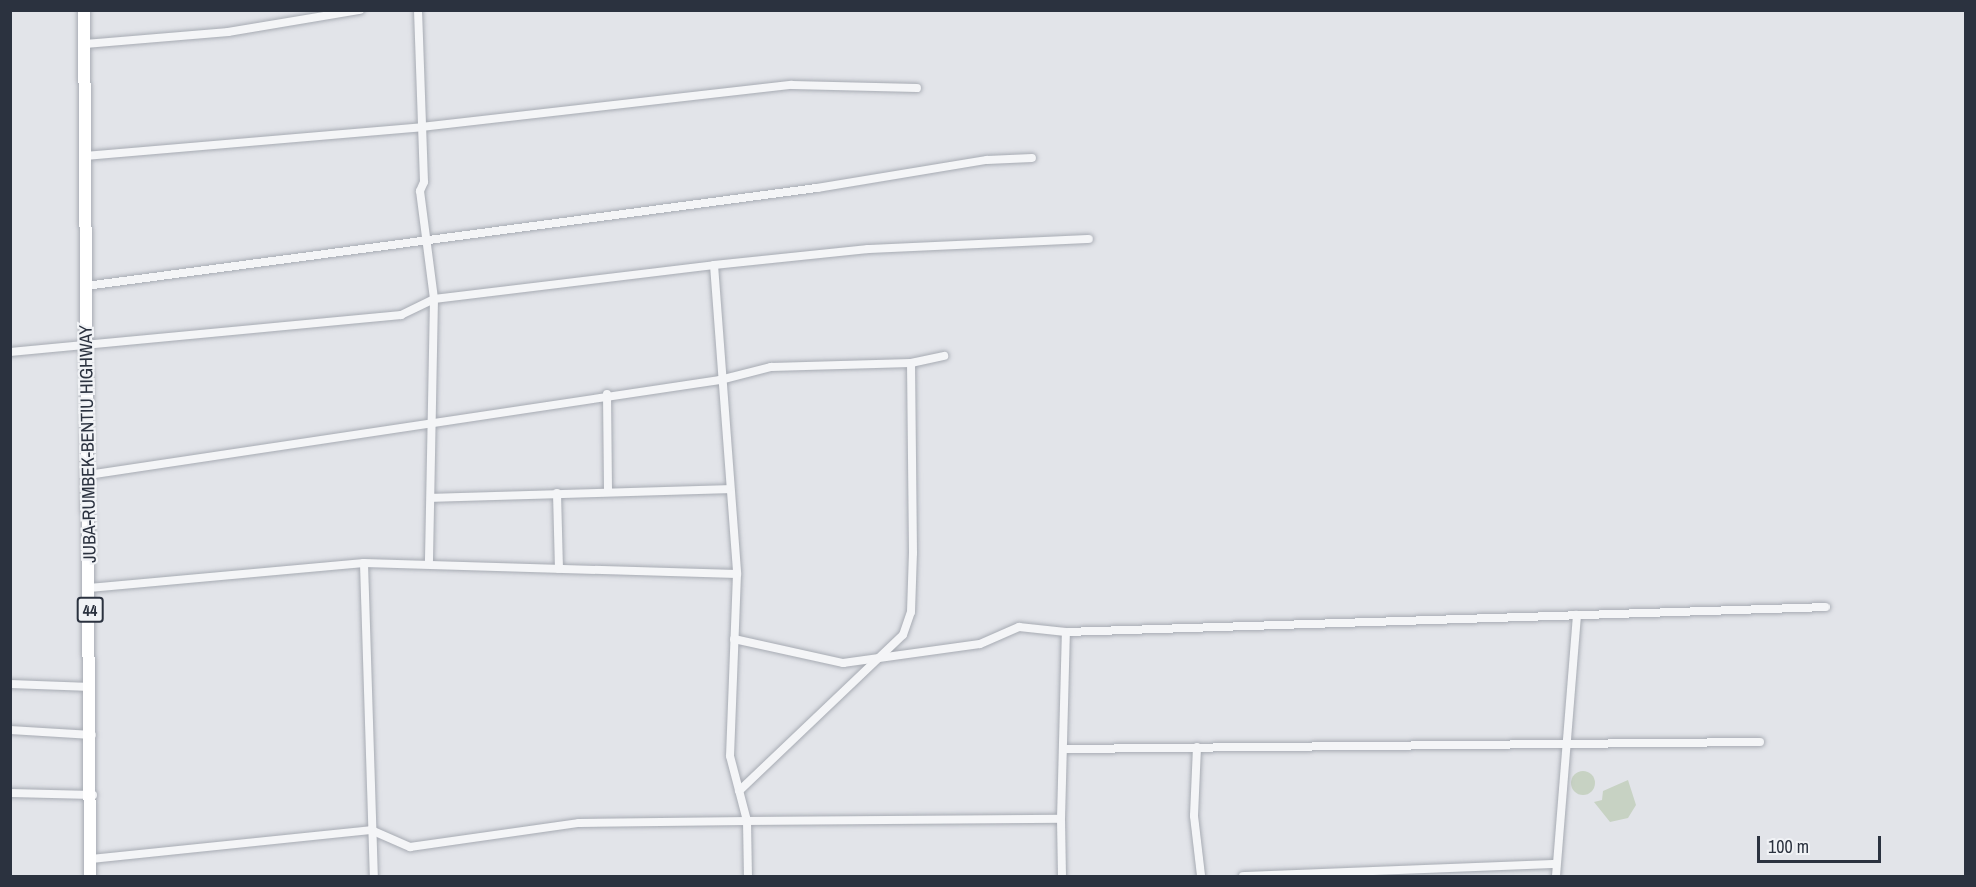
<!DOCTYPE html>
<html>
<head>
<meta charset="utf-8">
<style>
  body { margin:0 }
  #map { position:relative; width:1976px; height:887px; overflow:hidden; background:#e2e4e9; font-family:"Archivo Narrow",sans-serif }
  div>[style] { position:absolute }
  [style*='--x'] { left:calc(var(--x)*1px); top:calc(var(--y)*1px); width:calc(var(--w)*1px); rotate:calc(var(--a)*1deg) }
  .green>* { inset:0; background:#c7d2c3 }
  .round { border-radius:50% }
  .roads { filter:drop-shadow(0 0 2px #a7abb3) drop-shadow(0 0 2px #a7abb3) }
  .minor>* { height:8px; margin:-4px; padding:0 4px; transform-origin:4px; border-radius:4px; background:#f4f5f7 }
  .primary>* { height:12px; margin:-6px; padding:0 6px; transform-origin:6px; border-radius:6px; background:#fff }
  span { translate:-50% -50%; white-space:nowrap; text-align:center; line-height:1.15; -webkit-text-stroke:4.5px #f1f3f6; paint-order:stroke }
  .shield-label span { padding:2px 4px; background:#f1f3f6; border:2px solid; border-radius:4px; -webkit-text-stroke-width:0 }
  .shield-label { font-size:16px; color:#2b323f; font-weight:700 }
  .street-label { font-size:18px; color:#2b323f }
  .frame { position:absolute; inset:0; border:12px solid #2b323f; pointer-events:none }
  .scale { position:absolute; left:1757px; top:836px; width:124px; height:27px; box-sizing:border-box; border:3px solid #2b323f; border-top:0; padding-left:8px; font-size:18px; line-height:21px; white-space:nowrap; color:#2b323f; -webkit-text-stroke:4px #f1f3f6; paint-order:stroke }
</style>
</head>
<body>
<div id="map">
  <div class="green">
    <i class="round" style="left:1571px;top:771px;width:24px;height:24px"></i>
    <i style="clip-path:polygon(1628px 780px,1636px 805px,1628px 818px,1610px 822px,1594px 802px,1602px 800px,1603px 791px)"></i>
  </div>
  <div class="roads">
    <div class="minor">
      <i style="--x:418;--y:10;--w:172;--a:88"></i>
      <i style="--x:424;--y:182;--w:10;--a:114"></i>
      <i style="--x:420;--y:191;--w:109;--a:82.6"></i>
      <i style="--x:434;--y:299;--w:265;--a:91.1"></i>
      <i style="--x:85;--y:44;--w:144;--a:-4.8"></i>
      <i style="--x:228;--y:32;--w:134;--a:-9.5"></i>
      <i style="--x:86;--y:156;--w:336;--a:-4.9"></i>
      <i style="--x:421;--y:127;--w:373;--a:-6.5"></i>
      <i style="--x:792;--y:85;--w:125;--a:1.4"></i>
      <i style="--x:714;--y:265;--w:310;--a:85.7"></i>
      <i style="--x:737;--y:574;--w:182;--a:92.2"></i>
      <i style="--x:730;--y:756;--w:67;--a:75.3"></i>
      <i style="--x:747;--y:821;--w:314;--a:-0.4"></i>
      <i style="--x:1061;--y:819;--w:57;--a:89"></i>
      <i style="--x:86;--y:286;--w:738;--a:-7.64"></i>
      <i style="--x:817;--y:188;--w:172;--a:-9.4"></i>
      <i style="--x:987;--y:160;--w:45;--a:-2.5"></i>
      <i style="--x:10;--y:352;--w:393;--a:-5.4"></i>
      <i style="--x:401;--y:315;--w:37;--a:-26"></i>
      <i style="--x:434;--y:299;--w:282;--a:-6.9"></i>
      <i style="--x:714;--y:265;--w:155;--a:-5.9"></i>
      <i style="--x:868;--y:249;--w:221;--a:-2.6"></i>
      <i style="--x:607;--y:394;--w:97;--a:89.4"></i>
      <i style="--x:88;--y:475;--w:639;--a:-8.55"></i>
      <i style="--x:720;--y:380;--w:53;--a:-14.3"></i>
      <i style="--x:771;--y:367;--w:140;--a:-1.6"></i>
      <i style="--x:911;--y:363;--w:34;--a:-12"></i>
      <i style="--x:557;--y:493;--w:76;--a:88.5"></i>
      <i style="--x:431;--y:498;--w:298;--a:-1.7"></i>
      <i style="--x:364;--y:563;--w:313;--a:88.2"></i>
      <i style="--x:89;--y:588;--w:276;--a:-5.2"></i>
      <i style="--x:364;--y:563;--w:373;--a:1.7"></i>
      <i style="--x:734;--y:639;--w:112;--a:12.4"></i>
      <i style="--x:843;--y:663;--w:138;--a:-7.9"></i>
      <i style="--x:980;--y:644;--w:43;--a:-23.6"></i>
      <i style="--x:1019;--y:627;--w:47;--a:6.1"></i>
      <i style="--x:1066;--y:632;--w:760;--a:-1.88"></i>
      <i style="--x:10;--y:684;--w:81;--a:2.1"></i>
      <i style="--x:10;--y:730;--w:82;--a:3.5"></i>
      <i style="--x:1197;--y:747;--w:69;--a:92.5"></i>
      <i style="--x:1194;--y:816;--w:60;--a:83.3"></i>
      <i style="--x:1066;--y:749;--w:694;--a:-0.58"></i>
      <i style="--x:739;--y:791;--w:226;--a:-43.6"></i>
      <i style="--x:903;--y:635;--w:24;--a:-71"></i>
      <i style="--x:911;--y:612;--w:59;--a:-88.1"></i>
      <i style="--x:913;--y:553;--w:190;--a:-90.6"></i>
      <i style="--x:10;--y:793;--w:83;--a:1.4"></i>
      <i style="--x:1061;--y:819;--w:187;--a:-88.5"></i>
      <i style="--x:91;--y:859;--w:281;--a:-5.9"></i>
      <i style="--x:371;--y:830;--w:43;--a:23.6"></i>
      <i style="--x:410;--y:847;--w:171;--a:-8.1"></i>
      <i style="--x:579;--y:823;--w:168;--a:-0.7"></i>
      <i style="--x:747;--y:821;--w:55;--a:89"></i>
      <i style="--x:1243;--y:876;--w:312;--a:-2.2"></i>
      <i style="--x:1556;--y:876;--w:262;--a:-85.4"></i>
    </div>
    <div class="primary">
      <i style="--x:84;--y:10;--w:866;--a:89.6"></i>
    </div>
  </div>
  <div class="shield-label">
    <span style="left:90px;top:610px">44</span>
  </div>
  <div class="street-label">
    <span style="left:88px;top:444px;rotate:-91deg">JUBA-RUMBEK-BENTIU HIGHWAY</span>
  </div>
  <div class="frame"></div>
  <div class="scale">100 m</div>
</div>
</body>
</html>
